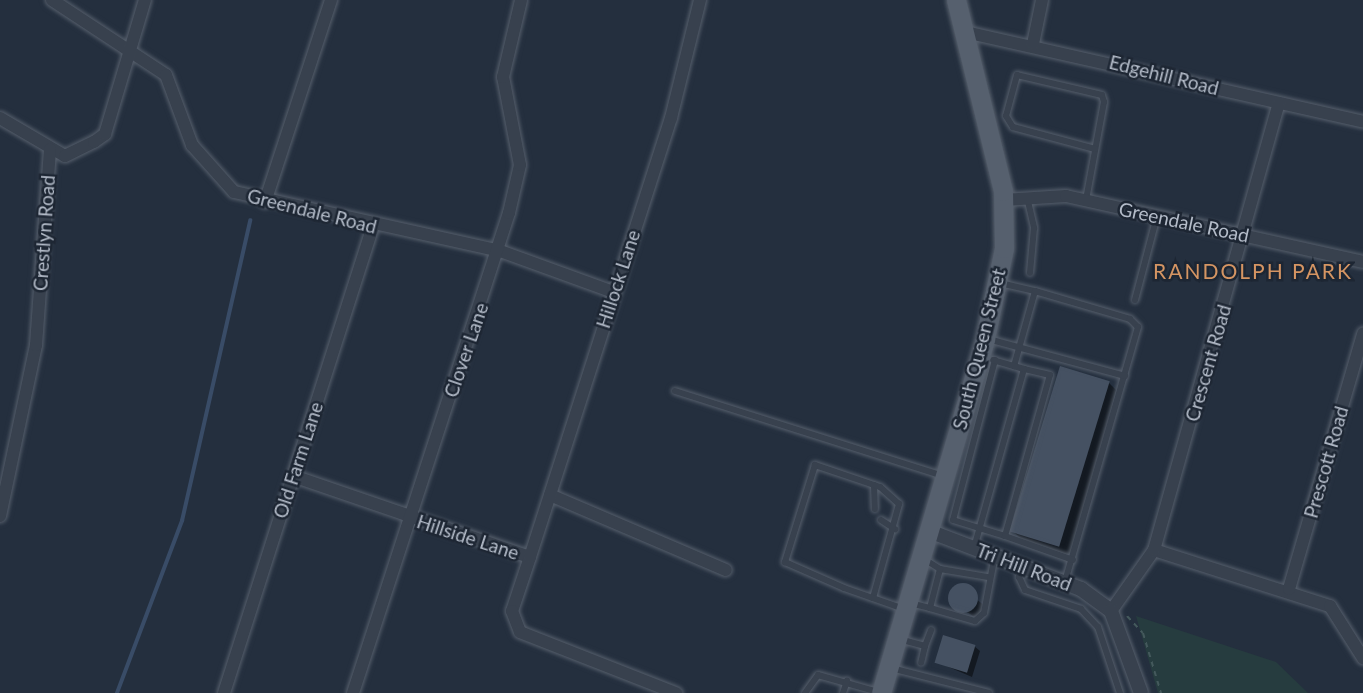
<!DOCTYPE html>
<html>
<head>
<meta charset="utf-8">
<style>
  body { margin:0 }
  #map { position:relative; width:1363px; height:693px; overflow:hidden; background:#242f3e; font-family:Lato,sans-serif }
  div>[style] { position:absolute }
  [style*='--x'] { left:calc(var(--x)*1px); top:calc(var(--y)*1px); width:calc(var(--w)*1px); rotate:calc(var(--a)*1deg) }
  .green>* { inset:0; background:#263c3f }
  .shadow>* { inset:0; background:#0007 }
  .stream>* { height:3.5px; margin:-1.75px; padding:0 1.75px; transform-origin:1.75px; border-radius:1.75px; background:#394c67 }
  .building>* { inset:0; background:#455162; transform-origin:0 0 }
  .round { border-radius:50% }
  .path>* { height:2px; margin-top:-1px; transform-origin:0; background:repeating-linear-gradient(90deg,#44595c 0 5px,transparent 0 10px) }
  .roads { filter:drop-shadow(0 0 2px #565f6c) drop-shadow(0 0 2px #565f6c) }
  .service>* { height:6px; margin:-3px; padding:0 3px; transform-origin:3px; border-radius:3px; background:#38414e }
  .minor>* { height:12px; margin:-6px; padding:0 6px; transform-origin:6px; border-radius:6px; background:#38414e }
  .tertiary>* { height:14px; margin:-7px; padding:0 7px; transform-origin:7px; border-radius:7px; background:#38414e }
  .primary>* { height:19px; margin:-9.5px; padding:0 9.5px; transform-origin:9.5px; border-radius:9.5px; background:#56606e }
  span { translate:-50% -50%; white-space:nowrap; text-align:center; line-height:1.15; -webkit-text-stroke:5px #1d2633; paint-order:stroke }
  .street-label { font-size:19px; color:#b4bcc9 }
  .neighbourhood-label { font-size:21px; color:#d59563; letter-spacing:2px }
</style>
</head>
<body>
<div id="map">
  <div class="green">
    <i style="clip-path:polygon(1136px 616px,1276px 662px,1308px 693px,1158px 693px)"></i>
  </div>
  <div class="shadow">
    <i style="clip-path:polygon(1109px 383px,1116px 390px,1075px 557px,1021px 539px,1014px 532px)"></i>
    <i style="clip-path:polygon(959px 586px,985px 606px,976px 618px,950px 601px)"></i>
    <i style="clip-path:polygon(974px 646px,980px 651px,972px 677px,937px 662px)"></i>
  </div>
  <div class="stream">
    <i style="--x:117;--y:693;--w:184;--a:-69.3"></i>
    <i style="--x:182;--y:521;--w:308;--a:-77.2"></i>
  </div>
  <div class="building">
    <i style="left:1060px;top:366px;width:52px;height:173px;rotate:17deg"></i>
    <i class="round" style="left:948px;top:583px;width:30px;height:30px"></i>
    <i style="left:943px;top:635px;width:34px;height:29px;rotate:17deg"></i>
  </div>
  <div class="path">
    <i style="--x:1127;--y:616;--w:23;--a:47"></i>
    <i style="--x:1143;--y:633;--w:63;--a:73.3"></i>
  </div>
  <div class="roads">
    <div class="service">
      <i style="--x:1027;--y:197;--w:32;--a:77"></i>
      <i style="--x:1034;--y:228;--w:45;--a:95.1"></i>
      <i style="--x:1086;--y:200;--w:100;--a:-79.6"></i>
      <i style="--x:1104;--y:102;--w:7;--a:-106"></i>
      <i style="--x:1102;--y:95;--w:87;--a:-166.8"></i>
      <i style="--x:1017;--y:75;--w:42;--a:105"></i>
      <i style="--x:1006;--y:116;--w:13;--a:58"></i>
      <i style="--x:1013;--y:127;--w:85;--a:15"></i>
      <i style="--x:1000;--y:283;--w:36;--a:13"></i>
      <i style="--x:1035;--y:291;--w:78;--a:105.6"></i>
      <i style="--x:1035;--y:291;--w:99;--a:16.4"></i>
      <i style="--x:1130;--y:319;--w:11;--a:45"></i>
      <i style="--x:1138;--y:327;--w:265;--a:106"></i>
      <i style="--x:1135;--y:300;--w:87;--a:-75.3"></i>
      <i style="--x:988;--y:339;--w:142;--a:15.1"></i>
      <i style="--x:995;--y:360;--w:165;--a:104.7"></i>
      <i style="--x:953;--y:520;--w:54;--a:17.1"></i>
      <i style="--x:1005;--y:536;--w:167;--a:-74.4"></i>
      <i style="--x:1050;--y:375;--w:27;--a:-167"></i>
      <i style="--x:675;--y:391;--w:281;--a:17.6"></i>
      <i style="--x:874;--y:485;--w:24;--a:88"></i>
      <i style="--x:881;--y:520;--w:17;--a:33"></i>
      <i style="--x:1005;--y:536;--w:72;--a:19.4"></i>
      <i style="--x:974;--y:548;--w:186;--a:-74.4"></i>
      <i style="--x:1024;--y:369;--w:32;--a:-164"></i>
      <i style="--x:1023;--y:567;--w:11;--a:112"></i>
      <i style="--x:1019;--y:577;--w:14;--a:65"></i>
      <i style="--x:1025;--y:590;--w:59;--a:18.7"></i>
      <i style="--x:1081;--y:609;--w:25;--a:47"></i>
      <i style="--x:1098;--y:627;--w:70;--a:71.6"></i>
      <i style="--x:940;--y:569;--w:49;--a:9.5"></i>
      <i style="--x:873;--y:598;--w:98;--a:-74.5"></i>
      <i style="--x:899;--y:504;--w:25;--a:-138"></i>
      <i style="--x:880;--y:487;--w:69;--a:-161.3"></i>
      <i style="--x:815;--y:465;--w:102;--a:107.2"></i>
      <i style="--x:785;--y:562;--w:64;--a:23.8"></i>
      <i style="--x:844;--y:588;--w:64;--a:19.3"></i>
      <i style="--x:910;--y:603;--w:21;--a:14"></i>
      <i style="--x:930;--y:608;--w:40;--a:-75.6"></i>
      <i style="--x:940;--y:569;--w:19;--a:-148"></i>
      <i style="--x:930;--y:608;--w:47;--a:16.1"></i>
      <i style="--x:975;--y:621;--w:12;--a:-42"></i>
      <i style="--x:984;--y:613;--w:59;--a:-79.3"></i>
      <i style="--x:899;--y:639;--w:27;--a:15"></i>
      <i style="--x:925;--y:646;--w:17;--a:103"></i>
      <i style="--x:925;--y:646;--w:17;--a:-69"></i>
      <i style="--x:891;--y:668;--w:101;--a:14.3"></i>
      <i style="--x:805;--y:693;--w:22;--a:-54"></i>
      <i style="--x:818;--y:675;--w:62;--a:15.8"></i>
      <i style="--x:843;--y:693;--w:13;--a:-72"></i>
    </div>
    <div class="minor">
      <i style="--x:52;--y:0;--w:136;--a:33.3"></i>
      <i style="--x:166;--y:75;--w:75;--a:69.6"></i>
      <i style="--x:192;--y:145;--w:63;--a:48.2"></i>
      <i style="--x:234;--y:192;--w:272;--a:12.5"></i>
      <i style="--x:500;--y:251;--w:120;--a:19.9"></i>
      <i style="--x:965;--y:32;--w:408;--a:12.7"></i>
      <i style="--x:1033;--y:44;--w:45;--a:-78.4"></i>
      <i style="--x:0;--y:118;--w:75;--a:30.3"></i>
      <i style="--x:65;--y:156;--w:32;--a:-26"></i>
      <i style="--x:94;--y:142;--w:14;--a:-36"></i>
      <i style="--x:105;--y:134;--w:140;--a:-73.4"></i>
      <i style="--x:1004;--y:200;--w:62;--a:-3.7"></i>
      <i style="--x:1066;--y:196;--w:304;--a:12.5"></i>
      <i style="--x:265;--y:202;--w:213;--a:-71.9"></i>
      <i style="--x:293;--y:476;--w:250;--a:18.9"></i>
      <i style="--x:530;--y:557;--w:57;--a:108.4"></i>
      <i style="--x:512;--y:611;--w:22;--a:69"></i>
      <i style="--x:520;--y:632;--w:168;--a:21.4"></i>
      <i style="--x:550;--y:495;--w:191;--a:23.1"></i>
      <i style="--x:0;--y:516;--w:175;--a:-78.1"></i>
      <i style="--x:36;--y:345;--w:196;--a:-85.9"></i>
      <i style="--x:1154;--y:550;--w:185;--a:17.7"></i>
      <i style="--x:1330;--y:606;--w:62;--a:57.6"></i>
      <i style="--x:530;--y:557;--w:461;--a:-72.2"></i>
      <i style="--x:671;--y:118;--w:122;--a:-76.2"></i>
      <i style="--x:1289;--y:589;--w:266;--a:-73.8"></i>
      <i style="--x:1111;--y:611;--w:75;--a:-54.8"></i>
      <i style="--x:1154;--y:550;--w:464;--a:-74.4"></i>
      <i style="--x:224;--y:693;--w:490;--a:-72.3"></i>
      <i style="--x:353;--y:693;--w:505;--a:-72"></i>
      <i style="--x:509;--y:213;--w:49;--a:-77.1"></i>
      <i style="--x:520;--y:165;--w:90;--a:-100.9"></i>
      <i style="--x:503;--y:77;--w:79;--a:-76.8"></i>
    </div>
    <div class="tertiary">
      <i style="--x:929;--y:531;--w:163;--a:20.9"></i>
      <i style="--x:1081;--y:589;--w:37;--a:36"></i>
      <i style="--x:1111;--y:611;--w:87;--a:69.9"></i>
    </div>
    <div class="primary">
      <i style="--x:881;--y:693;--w:369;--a:-73.6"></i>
      <i style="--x:985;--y:339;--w:93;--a:-78.2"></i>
      <i style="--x:1004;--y:248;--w:57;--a:-91"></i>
      <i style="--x:1003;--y:191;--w:197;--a:-103.8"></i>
    </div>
  </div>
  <div class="street-label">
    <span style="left:1164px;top:75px;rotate:14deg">Edgehill Road</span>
    <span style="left:312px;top:211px;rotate:14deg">Greendale Road</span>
    <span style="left:1184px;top:222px;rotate:12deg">Greendale Road</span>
    <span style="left:44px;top:233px;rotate:-86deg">Crestlyn Road</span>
    <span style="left:618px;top:279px;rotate:-72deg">Hillock Lane</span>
    <span style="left:979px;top:349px;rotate:-76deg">South Queen Street</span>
    <span style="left:466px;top:350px;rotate:-71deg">Clover Lane</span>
    <span style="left:1208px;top:363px;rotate:-74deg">Crescent Road</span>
    <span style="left:298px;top:460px;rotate:-72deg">Old Farm Lane</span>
    <span style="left:1326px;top:462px;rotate:-74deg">Prescott Road</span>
    <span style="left:468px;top:537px;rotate:18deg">Hillside Lane</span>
    <span style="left:1024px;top:567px;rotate:21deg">Tri Hill Road</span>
  </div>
  <div class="neighbourhood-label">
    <span style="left:1253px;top:271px">RANDOLPH PARK</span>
  </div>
</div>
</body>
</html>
